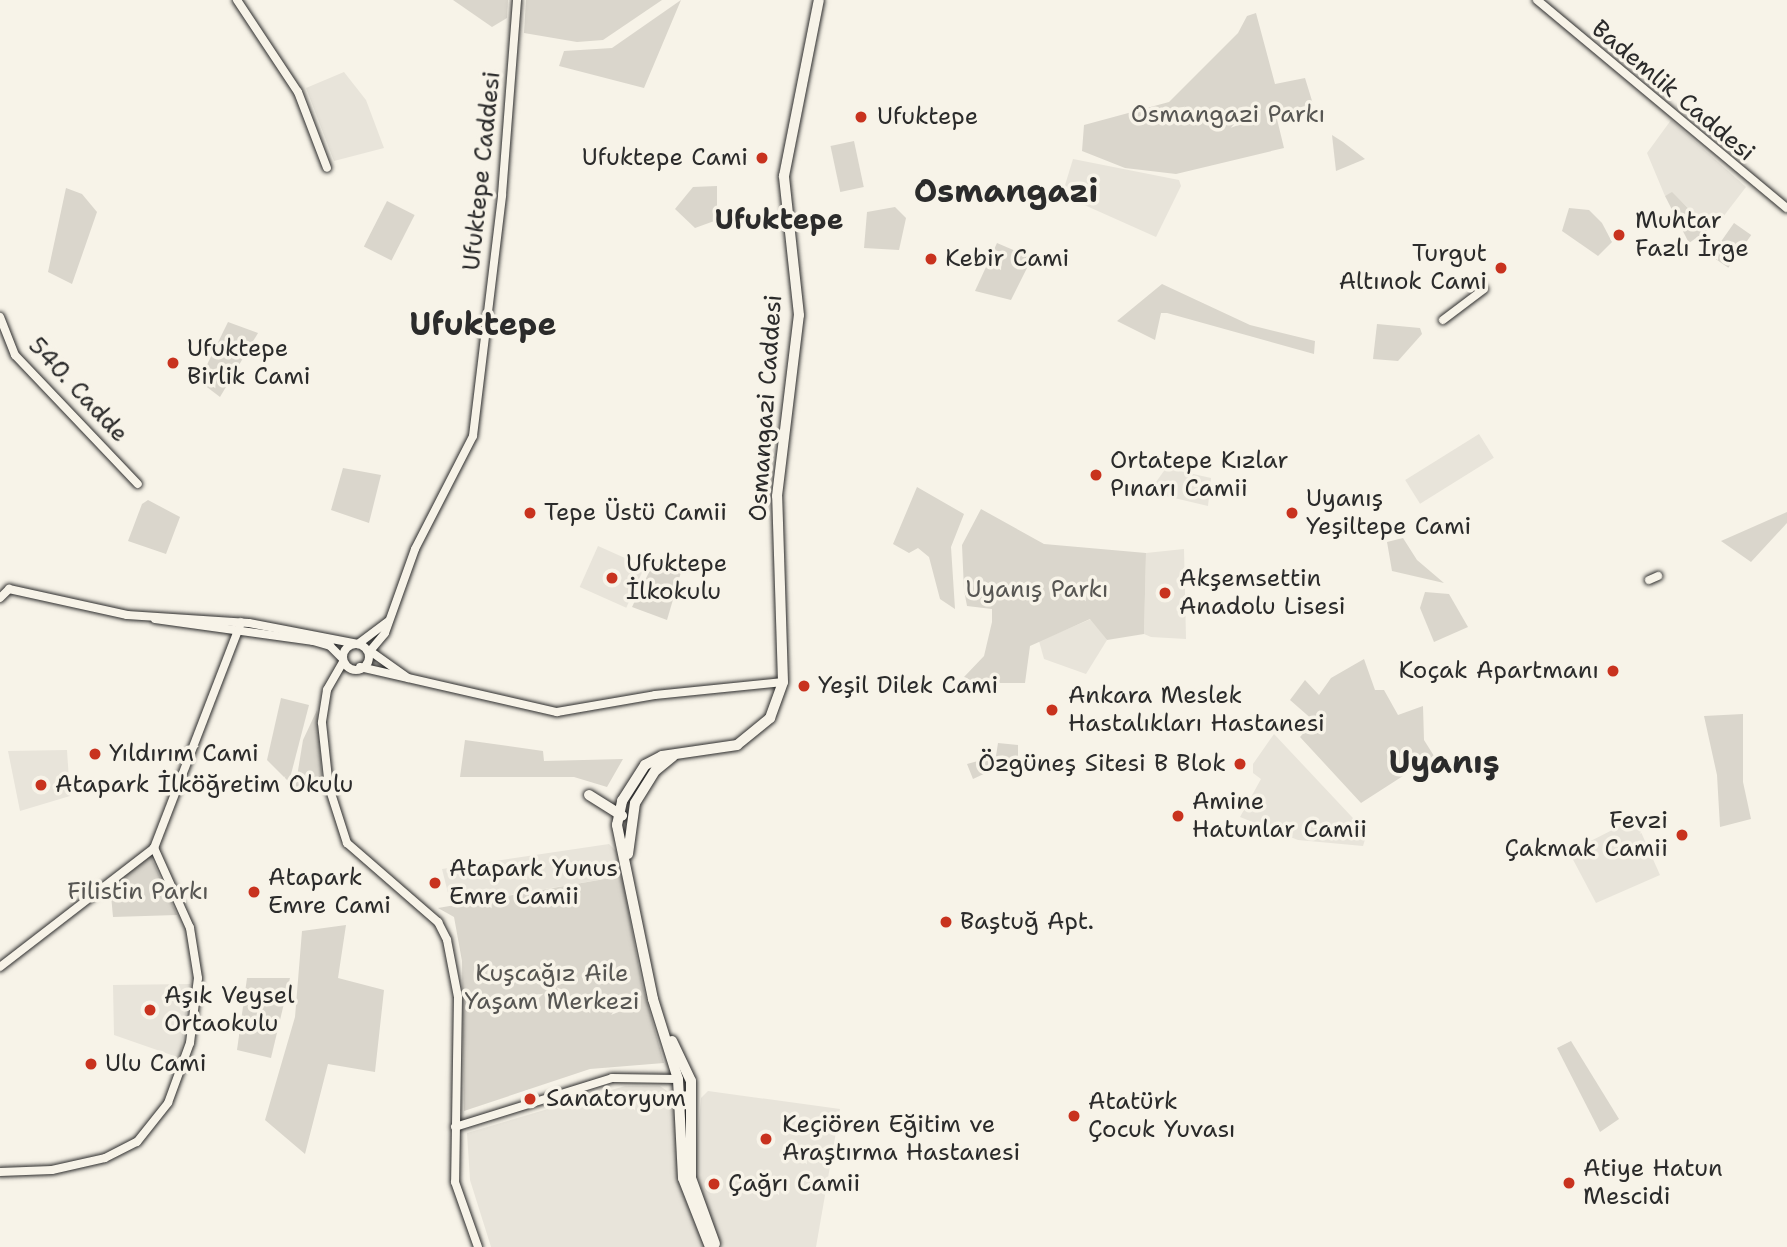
<!DOCTYPE html>
<html>
<head>
<meta charset="utf-8">
<style>
  body { margin:0 }
  #map { position:relative; width:1787px; height:1247px; overflow:hidden; background:#f7f3e8; font-family:"Shantell Sans",sans-serif }
  div>[style] { position:absolute }
  [style*='--x'] { left:calc(var(--x)*1px); top:calc(var(--y)*1px); width:calc(var(--w)*1px); rotate:calc(var(--a)*1deg) }
  .built>* { inset:0; background:#e8e4da; transform-origin:0 0 }
  .green>* { inset:0; background:#dad6cc; transform-origin:0 0 }
  .roads { filter:drop-shadow(0 0 2px #2b2b2b) drop-shadow(0 0 2px #2b2b2b) }
  .minor>* { height:8px; margin:-4px; padding:0 4px; transform-origin:4px; border-radius:4px; background:#f7f3e8 }
  .minor>.ring { margin:-4px; padding:0; box-sizing:content-box; background:none; border:8px solid #f7f3e8; border-radius:50% }
  .major>* { height:10px; margin:-5px; padding:0 5px; transform-origin:5px; border-radius:5px; background:#f7f3e8 }
  .dots>* { width:19px; height:19px; translate:-50% -50%; box-sizing:border-box; border:4px solid #f7f3e8; border-radius:50% }
  span { translate:-50% -50%; white-space:nowrap; text-align:center; line-height:1.15; -webkit-text-stroke:7px #f7f3e8; paint-order:stroke }
  .street-label { font-size:24px; color:#2b2b2b }
  .park-label { font-size:24px; color:#575653 }
  .poi-label { font-size:24px; color:#2b2b2b }
  .left { translate:0 -50%; text-align:left }
  .right { translate:-100% -50%; text-align:right }
  .quarter-label { font-size:28px; color:#2b2b2b; font-weight:700 }
  .district-label { font-size:32px; color:#2b2b2b; font-weight:700 }
</style>
</head>
<body>
<div id="map">
  <div class="built">
    <i style="clip-path:polygon(344px 72px,366px 100px,384px 148px,334px 161px,306px 88px)"></i>
    <i style="clip-path:polygon(1671px 120px,1746px 187px,1713px 230px,1672px 193px,1665px 196px,1647px 153px)"></i>
    <i style="clip-path:polygon(1073px 159px,1179px 180px,1181px 186px,1156px 237px,1062px 195px)"></i>
    <i style="left:1479px;top:434px;width:28px;height:87px;rotate:58deg"></i>
    <i style="clip-path:polygon(1166px 468px,1211px 478px,1208px 506px,1149px 492px)"></i>
    <i style="left:598px;top:546px;width:51px;height:45px;rotate:24deg"></i>
    <i style="clip-path:polygon(1184px 549px,1186px 639px,1151px 637px,1144px 634px,1146px 553px)"></i>
    <i style="clip-path:polygon(1091px 619px,1107px 640px,1086px 674px,1044px 659px,1039px 641px)"></i>
    <i style="clip-path:polygon(1274px 734px,1367px 833px,1363px 846px,1298px 840px,1240px 817px,1261px 779px,1253px 773px,1253px 764px)"></i>
    <i style="clip-path:polygon(67px 750px,70px 796px,20px 811px,8px 751px)"></i>
    <i style="clip-path:polygon(1630px 821px,1637px 823px,1660px 875px,1596px 903px,1569px 852px)"></i>
    <i style="clip-path:polygon(609px 844px,617px 852px,622px 876px,451px 905px,442px 869px)"></i>
    <i style="clip-path:polygon(190px 984px,180px 1058px,114px 1035px,113px 985px)"></i>
    <i style="clip-path:polygon(625px 1086px,660px 1086px,673px 1095px,679px 1184px,705px 1247px,491px 1247px,470px 1180px,467px 1133px)"></i>
    <i style="clip-path:polygon(708px 1091px,840px 1109px,816px 1247px,719px 1247px,695px 1169px,701px 1098px)"></i>
  </div>
  <div class="green">
    <i style="clip-path:polygon(453px 0,508px 0,507px 18px,492px 27px)"></i>
    <i style="clip-path:polygon(526px 0,662px 0,603px 40px,577px 42px,524px 33px)"></i>
    <i style="clip-path:polygon(681px 0,644px 88px,559px 66px,564px 51px,612px 48px)"></i>
    <i style="clip-path:polygon(1256px 13px,1275px 84px,1305px 78px,1313px 104px,1276px 115px,1284px 148px,1176px 174px,1125px 168px,1082px 151px,1084px 125px,1169px 102px,1238px 33px,1247px 16px)"></i>
    <i style="clip-path:polygon(1332px 135px,1343px 142px,1365px 159px,1336px 171px)"></i>
    <i style="left:854px;top:141px;width:47px;height:24px;rotate:78deg"></i>
    <i style="clip-path:polygon(717px 186px,717px 220px,695px 228px,675px 209px,693px 187px)"></i>
    <i style="clip-path:polygon(66px 188px,82px 194px,97px 212px,72px 284px,48px 272px)"></i>
    <i style="clip-path:polygon(1672px 192px,1709px 229px,1689px 243px,1665px 196px)"></i>
    <i style="left:387px;top:201px;width:31px;height:51px;rotate:27deg"></i>
    <i style="clip-path:polygon(895px 207px,906px 218px,899px 250px,864px 248px,867px 212px)"></i>
    <i style="clip-path:polygon(1569px 208px,1589px 210px,1602px 223px,1612px 242px,1598px 256px,1562px 231px)"></i>
    <i style="left:1734px;top:223px;width:21px;height:40px;rotate:35deg"></i>
    <i style="clip-path:polygon(997px 243px,1032px 258px,1011px 300px,975px 291px)"></i>
    <i style="clip-path:polygon(1162px 284px,1250px 325px,1315px 341px,1314px 354px,1167px 313px,1161px 313px,1155px 340px,1117px 321px)"></i>
    <i style="clip-path:polygon(228px 322px,258px 333px,220px 397px,199px 381px)"></i>
    <i style="clip-path:polygon(1377px 324px,1420px 328px,1422px 334px,1398px 361px,1373px 359px)"></i>
    <i style="clip-path:polygon(343px 468px,381px 475px,369px 523px,331px 510px)"></i>
    <i style="clip-path:polygon(917px 487px,964px 514px,951px 547px,955px 609px,940px 599px,929px 557px,918px 548px,909px 553px,893px 544px)"></i>
    <i style="clip-path:polygon(148px 500px,180px 517px,166px 554px,128px 541px,142px 504px)"></i>
    <i style="clip-path:polygon(981px 509px,1044px 544px,1146px 553px,1144px 634px,1107px 640px,1090px 619px,1030px 646px,1025px 683px,977px 683px,964px 677px,984px 656px,992px 622px,992px 609px,967px 606px,964px 590px,962px 545px)"></i>
    <i style="clip-path:polygon(1787px 512px,1787px 523px,1751px 562px,1721px 541px)"></i>
    <i style="clip-path:polygon(1403px 538px,1417px 560px,1444px 583px,1392px 571px,1387px 542px)"></i>
    <i style="clip-path:polygon(652px 566px,682px 569px,667px 620px,632px 607px)"></i>
    <i style="clip-path:polygon(1425px 592px,1449px 594px,1468px 627px,1434px 642px,1420px 608px)"></i>
    <i style="clip-path:polygon(1364px 659px,1375px 690px,1384px 690px,1398px 715px,1423px 706px,1424px 740px,1434px 756px,1361px 803px,1300px 737px,1314px 721px,1290px 700px,1305px 680px,1319px 695px,1331px 678px)"></i>
    <i style="clip-path:polygon(281px 698px,309px 705px,289px 782px,267px 760px)"></i>
    <i style="clip-path:polygon(317px 710px,323px 790px,295px 789px,303px 740px)"></i>
    <i style="clip-path:polygon(1743px 714px,1743px 782px,1751px 819px,1720px 827px,1717px 775px,1704px 716px)"></i>
    <i style="clip-path:polygon(465px 740px,543px 751px,544px 761px,623px 759px,607px 787px,574px 777px,460px 777px)"></i>
    <i style="clip-path:polygon(998px 743px,1018px 745px,1018px 758px,973px 779px,967px 764px,996px 756px)"></i>
    <i style="clip-path:polygon(150px 855px,177px 915px,113px 917px,110px 884px)"></i>
    <i style="clip-path:polygon(622px 876px,642px 984px,664px 1063px,590px 1069px,464px 1111px,462px 961px,454px 917px,438px 908px)"></i>
    <i style="clip-path:polygon(346px 925px,338px 978px,384px 990px,375px 1072px,328px 1064px,305px 1154px,265px 1120px,295px 1017px,302px 931px)"></i>
    <i style="clip-path:polygon(247px 978px,290px 978px,271px 1058px,237px 1050px)"></i>
    <i style="clip-path:polygon(1571px 1041px,1619px 1119px,1600px 1132px,1557px 1048px)"></i>
  </div>
  <div class="roads">
    <div class="minor">
      <i style="--x:237;--y:0;--w:110;--a:56.5"></i>
      <i style="--x:298;--y:92;--w:81;--a:69.1"></i>
      <i style="--x:1537;--y:0;--w:325;--a:39.8"></i>
      <i style="--x:0;--y:317;--w:41;--a:68.5"></i>
      <i style="--x:15;--y:355;--w:178;--a:46.4"></i>
      <i style="--x:1443;--y:320;--w:51;--a:-37.1"></i>
      <i style="--x:1649;--y:580;--w:10;--a:-24"></i>
      <i style="--x:0;--y:598;--w:13;--a:-45"></i>
      <i style="--x:9;--y:589;--w:121;--a:12.4"></i>
      <i style="--x:127;--y:615;--w:122;--a:3.8"></i>
      <i style="--x:249;--y:623;--w:111;--a:10.9"></i>
      <i style="--x:358;--y:644;--w:38;--a:-37"></i>
      <i style="--x:155;--y:619;--w:160;--a:7.9"></i>
      <i style="--x:313;--y:641;--w:18;--a:16"></i>
      <i style="--x:330;--y:646;--w:18;--a:45"></i>
      <i class="ring" style="left:343px;top:644px;width:18px;height:18px"></i>
      <i style="--x:343;--y:662;--w:32;--a:120"></i>
      <i style="--x:327;--y:690;--w:33;--a:99"></i>
      <i style="--x:322;--y:723;--w:64;--a:83.8"></i>
      <i style="--x:329;--y:787;--w:59;--a:72.2"></i>
      <i style="--x:347;--y:843;--w:121;--a:41"></i>
      <i style="--x:438;--y:922;--w:20;--a:63"></i>
      <i style="--x:447;--y:940;--w:58;--a:79.1"></i>
      <i style="--x:458;--y:997;--w:185;--a:90.9"></i>
      <i style="--x:455;--y:1182;--w:69;--a:70.5"></i>
      <i style="--x:360;--y:667;--w:202;--a:12.9"></i>
      <i style="--x:557;--y:712;--w:99;--a:-9.8"></i>
      <i style="--x:655;--y:695;--w:129;--a:-5.8"></i>
      <i style="--x:408;--y:678;--w:47;--a:-144.6"></i>
      <i style="--x:370;--y:651;--w:23;--a:-50"></i>
      <i style="--x:385;--y:633;--w:89;--a:-70.3"></i>
      <i style="--x:415;--y:549;--w:127;--a:-62.8"></i>
      <i style="--x:473;--y:436;--w:243;--a:-83.1"></i>
      <i style="--x:502;--y:195;--w:196;--a:-85.6"></i>
      <i style="--x:0;--y:967;--w:195;--a:-37.7"></i>
      <i style="--x:154;--y:848;--w:242;--a:-68.9"></i>
      <i style="--x:455;--y:1127;--w:164;--a:-17.3"></i>
      <i style="--x:612;--y:1078;--w:66;--a:0.9"></i>
      <i style="--x:0;--y:1172;--w:52;--a:-2.2"></i>
      <i style="--x:52;--y:1170;--w:54;--a:-12.8"></i>
      <i style="--x:105;--y:1158;--w:36;--a:-27"></i>
      <i style="--x:137;--y:1142;--w:50;--a:-51.5"></i>
      <i style="--x:168;--y:1103;--w:64;--a:-69.9"></i>
      <i style="--x:190;--y:1043;--w:65;--a:-83"></i>
      <i style="--x:198;--y:978;--w:51;--a:-99.1"></i>
      <i style="--x:190;--y:928;--w:88;--a:-114.2"></i>
    </div>
    <div class="major">
      <i style="--x:589;--y:795;--w:39;--a:32"></i>
      <i style="--x:628;--y:854;--w:51;--a:-82.2"></i>
      <i style="--x:635;--y:803;--w:39;--a:-58"></i>
      <i style="--x:656;--y:770;--w:22;--a:-39"></i>
      <i style="--x:672;--y:1041;--w:44;--a:64.6"></i>
      <i style="--x:691;--y:1081;--w:97;--a:90"></i>
      <i style="--x:691;--y:1178;--w:70;--a:70"></i>
      <i style="--x:710;--y:1247;--w:74;--a:-111.4"></i>
      <i style="--x:683;--y:1178;--w:99;--a:-92.9"></i>
      <i style="--x:678;--y:1079;--w:84;--a:-107.4"></i>
      <i style="--x:653;--y:999;--w:178;--a:-101.7"></i>
      <i style="--x:617;--y:825;--w:25;--a:-78"></i>
      <i style="--x:622;--y:801;--w:43;--a:-57.4"></i>
      <i style="--x:645;--y:765;--w:19;--a:-28"></i>
      <i style="--x:662;--y:756;--w:76;--a:-8.3"></i>
      <i style="--x:737;--y:745;--w:43;--a:-39.3"></i>
      <i style="--x:770;--y:718;--w:38;--a:-70"></i>
      <i style="--x:783;--y:682;--w:186;--a:-91.8"></i>
      <i style="--x:777;--y:496;--w:182;--a:-83.1"></i>
      <i style="--x:799;--y:315;--w:140;--a:-96.2"></i>
      <i style="--x:784;--y:176;--w:179;--a:-78.8"></i>
    </div>
  </div>
  <div class="dots">
    <i style="left:861px;top:117px;background:#c8321e"></i>
    <i style="left:762px;top:158px;background:#c8321e"></i>
    <i style="left:1619px;top:235px;background:#c8321e"></i>
    <i style="left:931px;top:259px;background:#c8321e"></i>
    <i style="left:1501px;top:268px;background:#c8321e"></i>
    <i style="left:173px;top:363px;background:#c8321e"></i>
    <i style="left:1096px;top:475px;background:#c8321e"></i>
    <i style="left:530px;top:513px;background:#c8321e"></i>
    <i style="left:1292px;top:513px;background:#c8321e"></i>
    <i style="left:612px;top:578px;background:#c8321e"></i>
    <i style="left:1165px;top:593px;background:#c8321e"></i>
    <i style="left:1613px;top:671px;background:#c8321e"></i>
    <i style="left:804px;top:686px;background:#c8321e"></i>
    <i style="left:1052px;top:710px;background:#c8321e"></i>
    <i style="left:95px;top:754px;background:#c8321e"></i>
    <i style="left:1240px;top:764px;background:#c8321e"></i>
    <i style="left:41px;top:785px;background:#c8321e"></i>
    <i style="left:1178px;top:816px;background:#c8321e"></i>
    <i style="left:1682px;top:835px;background:#c8321e"></i>
    <i style="left:435px;top:883px;background:#c8321e"></i>
    <i style="left:254px;top:892px;background:#c8321e"></i>
    <i style="left:946px;top:922px;background:#c8321e"></i>
    <i style="left:150px;top:1010px;background:#c8321e"></i>
    <i style="left:91px;top:1064px;background:#c8321e"></i>
    <i style="left:530px;top:1099px;background:#c8321e"></i>
    <i style="left:1074px;top:1116px;background:#c8321e"></i>
    <i style="left:766px;top:1139px;background:#c8321e"></i>
    <i style="left:1569px;top:1183px;background:#c8321e"></i>
    <i style="left:714px;top:1184px;background:#c8321e"></i>
  </div>
  <div class="street-label">
    <span style="left:1673px;top:91px;rotate:40deg">Bademlik Caddesi</span>
    <span style="left:482px;top:171px;rotate:-84deg">Ufuktepe Caddesi</span>
    <span style="left:78px;top:390px;rotate:47deg">540. Cadde</span>
    <span style="left:766px;top:408px;rotate:-86deg">Osmangazi Caddesi</span>
  </div>
  <div class="park-label">
    <span style="left:1228px;top:115px">Osmangazi Parkı</span>
    <span style="left:1037px;top:590px">Uyanış Parkı</span>
    <span style="left:138px;top:892px">Filistin Parkı</span>
    <span style="left:552px;top:988px">Kuşcağız Aile<br>Yaşam Merkezi</span>
  </div>
  <div class="poi-label">
    <span class="left" style="left:877px;top:117px">Ufuktepe</span>
    <span class="right" style="left:748px;top:158px">Ufuktepe Cami</span>
    <span class="left" style="left:1635px;top:235px">Muhtar<br>Fazlı İrge</span>
    <span class="right" style="left:1487px;top:268px">Turgut<br>Altınok Cami</span>
    <span class="left" style="left:945px;top:259px">Kebir Cami</span>
    <span class="left" style="left:187px;top:363px">Ufuktepe<br>Birlik Cami</span>
    <span class="left" style="left:1110px;top:475px">Ortatepe Kızlar<br>Pınarı Camii</span>
    <span class="left" style="left:1306px;top:513px">Uyanış<br>Yeşiltepe Cami</span>
    <span class="left" style="left:544px;top:513px">Tepe Üstü Camii</span>
    <span class="left" style="left:626px;top:578px">Ufuktepe<br>İlkokulu</span>
    <span class="left" style="left:1179px;top:593px">Akşemsettin<br>Anadolu Lisesi</span>
    <span class="right" style="left:1599px;top:671px">Koçak Apartmanı</span>
    <span class="left" style="left:818px;top:686px">Yeşil Dilek Cami</span>
    <span class="left" style="left:1068px;top:710px">Ankara Meslek<br>Hastalıkları Hastanesi</span>
    <span class="left" style="left:109px;top:754px">Yıldırım Cami</span>
    <span class="right" style="left:1226px;top:764px">Özgüneş Sitesi B Blok</span>
    <span class="left" style="left:55px;top:785px">Atapark İlköğretim Okulu</span>
    <span class="left" style="left:1192px;top:816px">Amine<br>Hatunlar Camii</span>
    <span class="right" style="left:1668px;top:835px">Fevzi<br>Çakmak Camii</span>
    <span class="left" style="left:449px;top:883px">Atapark Yunus<br>Emre Camii</span>
    <span class="left" style="left:268px;top:892px">Atapark<br>Emre Cami</span>
    <span class="left" style="left:960px;top:922px">Baştuğ Apt.</span>
    <span class="left" style="left:164px;top:1010px">Aşık Veysel<br>Ortaokulu</span>
    <span class="left" style="left:105px;top:1064px">Ulu Cami</span>
    <span class="left" style="left:546px;top:1099px">Sanatoryum</span>
    <span class="left" style="left:1088px;top:1116px">Atatürk<br>Çocuk Yuvası</span>
    <span class="left" style="left:782px;top:1139px">Keçiören Eğitim ve<br>Araştırma Hastanesi</span>
    <span class="left" style="left:1583px;top:1183px">Atiye Hatun<br>Mescidi</span>
    <span class="left" style="left:728px;top:1184px">Çağrı Camii</span>
  </div>
  <div class="quarter-label">
    <span style="left:779px;top:219px">Ufuktepe</span>
  </div>
  <div class="district-label">
    <span style="left:1006px;top:191px">Osmangazi</span>
    <span style="left:483px;top:324px">Ufuktepe</span>
    <span style="left:1444px;top:762px">Uyanış</span>
  </div>
</div>
</body>
</html>
